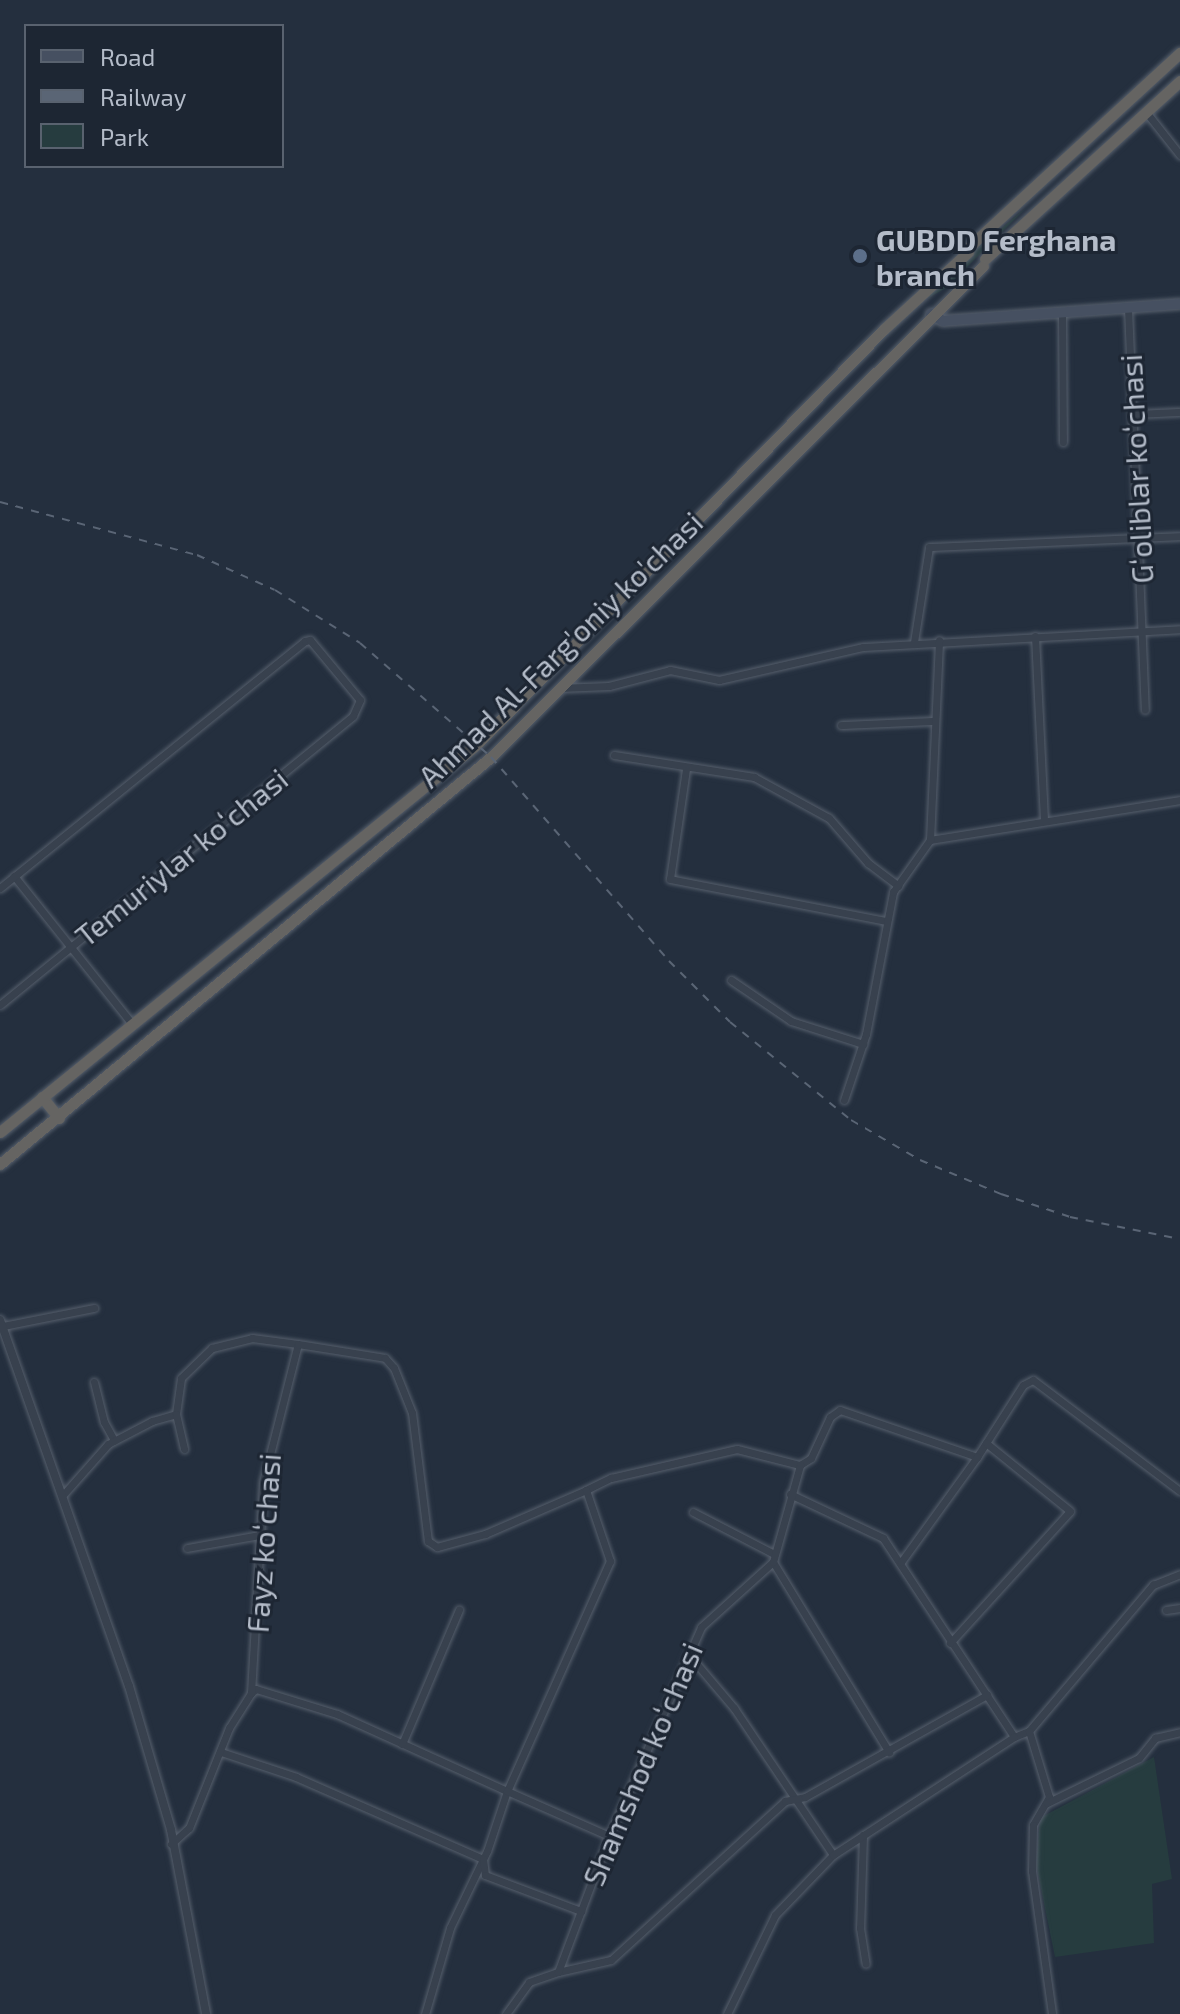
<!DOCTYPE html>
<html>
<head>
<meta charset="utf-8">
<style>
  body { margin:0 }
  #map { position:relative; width:1180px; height:2014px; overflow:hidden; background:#242f3e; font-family:"Exo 2",sans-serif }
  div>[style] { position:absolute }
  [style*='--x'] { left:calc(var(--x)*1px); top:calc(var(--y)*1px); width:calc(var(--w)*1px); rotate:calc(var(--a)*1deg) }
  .green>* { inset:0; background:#263c3f }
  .roads { filter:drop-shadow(0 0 2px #565f6c) drop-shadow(0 0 2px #565f6c) }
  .minor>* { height:7px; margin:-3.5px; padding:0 3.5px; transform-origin:3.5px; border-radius:3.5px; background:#38414e }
  .tertiary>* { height:8px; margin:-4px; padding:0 4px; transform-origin:4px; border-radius:4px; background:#38414e }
  .secondary>* { height:10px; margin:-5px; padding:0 5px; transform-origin:5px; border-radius:5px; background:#465061 }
  .trunk>* { height:11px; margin:-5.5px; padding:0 5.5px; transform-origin:5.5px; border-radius:5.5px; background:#656462 }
  .rail>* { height:2px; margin-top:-1px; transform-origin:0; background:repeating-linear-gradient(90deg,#5a6575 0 8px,transparent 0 16px) }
  .dots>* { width:22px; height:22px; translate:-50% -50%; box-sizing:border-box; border:4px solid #1d2633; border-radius:50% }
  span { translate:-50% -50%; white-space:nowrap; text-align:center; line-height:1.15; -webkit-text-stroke:6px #1d2633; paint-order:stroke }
  .poi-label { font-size:30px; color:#b4bcc9; font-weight:700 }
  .left { translate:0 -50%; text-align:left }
  .street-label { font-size:30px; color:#b4bcc9 }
  .legend { position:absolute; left:24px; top:24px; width:260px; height:144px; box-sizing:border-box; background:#1d2633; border:2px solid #59626f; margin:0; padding:10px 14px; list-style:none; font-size:24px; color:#b4bcc9 }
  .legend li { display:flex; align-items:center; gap:16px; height:40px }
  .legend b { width:40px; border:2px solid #59626f }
</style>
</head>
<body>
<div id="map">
  <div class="green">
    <i style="clip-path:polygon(1026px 208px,946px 288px,928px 298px,939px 280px)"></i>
    <i style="clip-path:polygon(1154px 1757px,1172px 1879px,1152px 1884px,1154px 1943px,1055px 1957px,1036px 1864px,1040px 1818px)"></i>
  </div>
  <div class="roads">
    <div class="minor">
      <i style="--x:1146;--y:112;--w:55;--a:51.7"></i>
      <i style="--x:1128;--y:308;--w:402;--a:87.6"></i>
      <i style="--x:1062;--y:312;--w:130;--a:89.6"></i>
      <i style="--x:1134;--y:414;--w:46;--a:-2.5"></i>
      <i style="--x:1035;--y:636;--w:185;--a:87.2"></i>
      <i style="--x:914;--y:642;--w:96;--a:-81"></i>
      <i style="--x:929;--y:547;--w:251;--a:-2.5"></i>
      <i style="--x:559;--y:688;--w:50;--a:-2.3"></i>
      <i style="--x:609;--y:686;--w:63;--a:-14.7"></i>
      <i style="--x:670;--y:670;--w:50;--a:11.5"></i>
      <i style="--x:719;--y:680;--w:148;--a:-12.9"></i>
      <i style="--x:863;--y:647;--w:318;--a:-3.2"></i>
      <i style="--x:841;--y:725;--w:93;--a:-2.5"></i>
      <i style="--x:614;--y:755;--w:142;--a:8.9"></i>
      <i style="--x:754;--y:777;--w:85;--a:28.7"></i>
      <i style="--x:829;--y:818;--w:60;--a:49.1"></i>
      <i style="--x:868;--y:863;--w:38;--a:37"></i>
      <i style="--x:686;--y:769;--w:111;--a:98.3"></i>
      <i style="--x:670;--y:879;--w:221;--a:11"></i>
      <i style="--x:930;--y:840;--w:253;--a:-9.1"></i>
      <i style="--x:14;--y:876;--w:191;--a:51.4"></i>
      <i style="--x:0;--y:888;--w:392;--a:-39"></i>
      <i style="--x:305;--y:641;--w:5;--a:-11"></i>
      <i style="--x:310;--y:640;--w:78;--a:50.2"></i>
      <i style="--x:360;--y:700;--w:17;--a:114"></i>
      <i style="--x:353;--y:716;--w:456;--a:140.7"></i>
      <i style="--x:731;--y:980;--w:73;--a:34.3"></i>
      <i style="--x:791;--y:1021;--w:76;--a:17.7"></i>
      <i style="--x:844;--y:1100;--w:70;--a:-71.6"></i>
      <i style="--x:866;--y:1034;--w:145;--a:-79.2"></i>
      <i style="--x:893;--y:892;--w:64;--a:-54.6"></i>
      <i style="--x:930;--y:840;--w:200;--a:-87.4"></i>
      <i style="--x:3;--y:1326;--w:93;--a:-11.2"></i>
      <i style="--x:94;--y:1382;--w:41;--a:76"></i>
      <i style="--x:104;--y:1422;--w:21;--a:61"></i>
      <i style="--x:176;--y:1414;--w:36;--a:-82"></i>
      <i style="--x:181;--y:1378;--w:43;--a:-44.1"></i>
      <i style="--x:212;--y:1348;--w:41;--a:-14"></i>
      <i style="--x:252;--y:1338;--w:46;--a:7.4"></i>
      <i style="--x:800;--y:1465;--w:13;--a:-32"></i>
      <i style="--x:811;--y:1458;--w:45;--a:-65.1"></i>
      <i style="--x:830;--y:1417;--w:12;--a:-35"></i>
      <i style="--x:840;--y:1410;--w:145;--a:18.9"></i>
      <i style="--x:977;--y:1457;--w:85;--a:-57.4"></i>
      <i style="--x:1023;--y:1385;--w:11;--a:-27"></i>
      <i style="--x:1033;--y:1380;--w:184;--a:37.1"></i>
      <i style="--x:586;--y:1490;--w:28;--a:-26"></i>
      <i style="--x:611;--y:1478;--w:129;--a:-13"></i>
      <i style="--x:737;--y:1449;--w:65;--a:14.3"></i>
      <i style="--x:790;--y:1494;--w:103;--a:25.3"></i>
      <i style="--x:883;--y:1538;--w:238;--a:56.6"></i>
      <i style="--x:1014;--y:1737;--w:16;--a:-22"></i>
      <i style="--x:1029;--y:1731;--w:192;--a:-49.7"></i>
      <i style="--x:1153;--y:1585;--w:29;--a:-22"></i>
      <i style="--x:62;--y:1496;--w:69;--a:-48.5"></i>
      <i style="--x:108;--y:1444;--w:50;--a:-27.6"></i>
      <i style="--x:152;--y:1421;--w:25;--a:-16"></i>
      <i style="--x:176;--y:1414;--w:36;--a:77"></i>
      <i style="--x:693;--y:1512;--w:91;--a:27.4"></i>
      <i style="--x:187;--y:1548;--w:73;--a:-10.2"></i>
      <i style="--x:773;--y:1562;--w:223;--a:58.6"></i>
      <i style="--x:901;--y:1562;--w:130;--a:-54.1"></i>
      <i style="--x:1166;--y:1610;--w:14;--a:-8"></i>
      <i style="--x:950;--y:1643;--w:178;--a:-47.7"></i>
      <i style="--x:1070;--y:1511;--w:108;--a:-141"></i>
      <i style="--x:689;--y:1655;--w:70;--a:49.7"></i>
      <i style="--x:734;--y:1708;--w:177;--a:56"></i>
      <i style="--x:251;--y:1693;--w:6;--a:-39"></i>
      <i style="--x:256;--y:1689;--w:85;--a:17.2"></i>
      <i style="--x:337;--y:1714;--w:187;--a:24.4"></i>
      <i style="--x:507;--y:1791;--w:63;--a:108.4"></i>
      <i style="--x:487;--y:1851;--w:85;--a:115.7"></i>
      <i style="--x:450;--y:1928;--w:90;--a:106.2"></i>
      <i style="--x:1029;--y:1731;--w:69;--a:73.1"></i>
      <i style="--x:1049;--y:1797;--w:32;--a:120"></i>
      <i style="--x:1033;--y:1825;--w:46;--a:91.2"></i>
      <i style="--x:1032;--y:1871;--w:144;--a:82"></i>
      <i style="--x:402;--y:1744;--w:146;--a:-67"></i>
      <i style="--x:221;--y:1752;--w:79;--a:18.4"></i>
      <i style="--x:296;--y:1777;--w:204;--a:23.7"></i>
      <i style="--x:483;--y:1859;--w:16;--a:83"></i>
      <i style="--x:485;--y:1875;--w:103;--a:20.6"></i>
      <i style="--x:1047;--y:1803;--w:102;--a:-26.1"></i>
      <i style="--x:1139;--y:1758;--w:26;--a:-51"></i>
      <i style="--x:1155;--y:1738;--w:26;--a:-13"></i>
      <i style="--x:863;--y:1835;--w:93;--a:91.8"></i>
      <i style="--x:860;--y:1928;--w:36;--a:81"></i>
      <i style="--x:171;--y:1844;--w:24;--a:-42"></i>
      <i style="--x:189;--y:1828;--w:108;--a:-68.2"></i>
      <i style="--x:229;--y:1728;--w:41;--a:-57.8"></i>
      <i style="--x:251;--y:1693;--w:211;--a:-86.7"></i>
      <i style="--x:263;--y:1482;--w:142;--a:-75.8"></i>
      <i style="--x:298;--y:1344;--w:88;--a:9.1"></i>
      <i style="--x:385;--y:1358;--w:13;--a:48"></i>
      <i style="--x:394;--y:1368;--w:48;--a:68.2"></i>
      <i style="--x:412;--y:1413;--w:129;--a:82.9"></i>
      <i style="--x:428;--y:1541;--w:11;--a:34"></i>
      <i style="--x:437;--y:1547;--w:50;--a:-15.2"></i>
      <i style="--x:485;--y:1534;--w:110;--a:-23.5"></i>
      <i style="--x:586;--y:1490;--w:75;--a:71.3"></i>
      <i style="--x:610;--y:1561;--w:252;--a:114.1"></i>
      <i style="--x:507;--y:1791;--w:111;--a:23.8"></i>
      <i style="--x:558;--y:1972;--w:54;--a:-12.8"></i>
      <i style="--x:611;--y:1960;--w:236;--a:-42.4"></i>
      <i style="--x:785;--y:1801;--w:20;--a:-11"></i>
      <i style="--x:805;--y:1797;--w:209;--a:-29.3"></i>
      <i style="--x:506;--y:2014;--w:39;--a:-54"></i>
      <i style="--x:529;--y:1982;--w:31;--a:-19"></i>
      <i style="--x:558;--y:1972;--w:145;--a:-69.4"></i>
      <i style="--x:609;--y:1836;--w:228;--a:-66.2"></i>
      <i style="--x:701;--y:1627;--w:97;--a:-42.1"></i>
      <i style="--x:773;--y:1562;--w:101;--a:-74.4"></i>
      <i style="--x:727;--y:2014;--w:110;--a:-64.1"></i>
      <i style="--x:775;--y:1915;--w:83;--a:-46"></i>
      <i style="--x:833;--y:1855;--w:216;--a:-33.1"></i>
    </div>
    <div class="tertiary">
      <i style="--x:0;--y:1320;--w:388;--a:70.6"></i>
      <i style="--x:129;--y:1686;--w:150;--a:73.7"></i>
      <i style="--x:171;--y:1830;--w:187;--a:79.2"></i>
    </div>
    <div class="secondary">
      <i style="--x:931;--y:314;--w:14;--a:30"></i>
      <i style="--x:943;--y:321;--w:238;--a:-4.1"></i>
    </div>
    <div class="trunk">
      <i style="--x:971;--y:245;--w:284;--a:-42.6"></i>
      <i style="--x:985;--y:259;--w:264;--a:-42.4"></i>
      <i style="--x:42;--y:1097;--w:27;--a:51"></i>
      <i style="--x:0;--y:1132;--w:615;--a:-39.13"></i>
      <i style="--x:477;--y:744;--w:581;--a:-45.56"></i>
      <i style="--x:884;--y:329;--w:114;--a:-42.5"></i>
      <i style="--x:0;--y:1164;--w:638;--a:-39.66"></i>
      <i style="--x:491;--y:757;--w:695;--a:-44.94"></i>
    </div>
  </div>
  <div class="rail">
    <i style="--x:0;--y:502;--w:204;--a:15.1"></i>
    <i style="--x:197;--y:555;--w:85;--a:24.2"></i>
    <i style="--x:275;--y:590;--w:100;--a:31.9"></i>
    <i style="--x:360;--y:643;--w:174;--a:41"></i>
    <i style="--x:491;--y:757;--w:271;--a:48.9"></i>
    <i style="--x:669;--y:961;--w:86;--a:45"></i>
    <i style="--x:730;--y:1022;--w:156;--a:39"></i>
    <i style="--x:851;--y:1120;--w:80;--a:30.1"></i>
    <i style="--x:920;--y:1160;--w:88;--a:22.8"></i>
    <i style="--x:1001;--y:1194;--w:73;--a:18.4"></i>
    <i style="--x:1070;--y:1217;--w:112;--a:11.3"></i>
  </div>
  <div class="dots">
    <i style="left:860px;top:256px;background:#5c6f8a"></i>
  </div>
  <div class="poi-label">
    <span class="left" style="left:876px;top:256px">GUBDD Ferghana<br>branch</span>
  </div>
  <div class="street-label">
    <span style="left:1136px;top:469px;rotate:-93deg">Gʻoliblar koʻchasi</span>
    <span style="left:560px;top:649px;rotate:-44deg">Ahmad Al-Farg'oniy ko'chasi</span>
    <span style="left:181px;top:857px;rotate:-39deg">Temuriylar koʻchasi</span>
    <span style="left:263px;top:1543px;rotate:-86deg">Fayz koʻchasi</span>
    <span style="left:642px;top:1764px;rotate:-67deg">Shamshod koʻchasi</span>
  </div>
  <ul class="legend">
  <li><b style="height:10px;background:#465061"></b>Road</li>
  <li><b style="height:10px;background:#5a6575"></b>Railway</li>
  <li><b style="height:22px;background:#263c3f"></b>Park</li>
  </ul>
</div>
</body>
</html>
